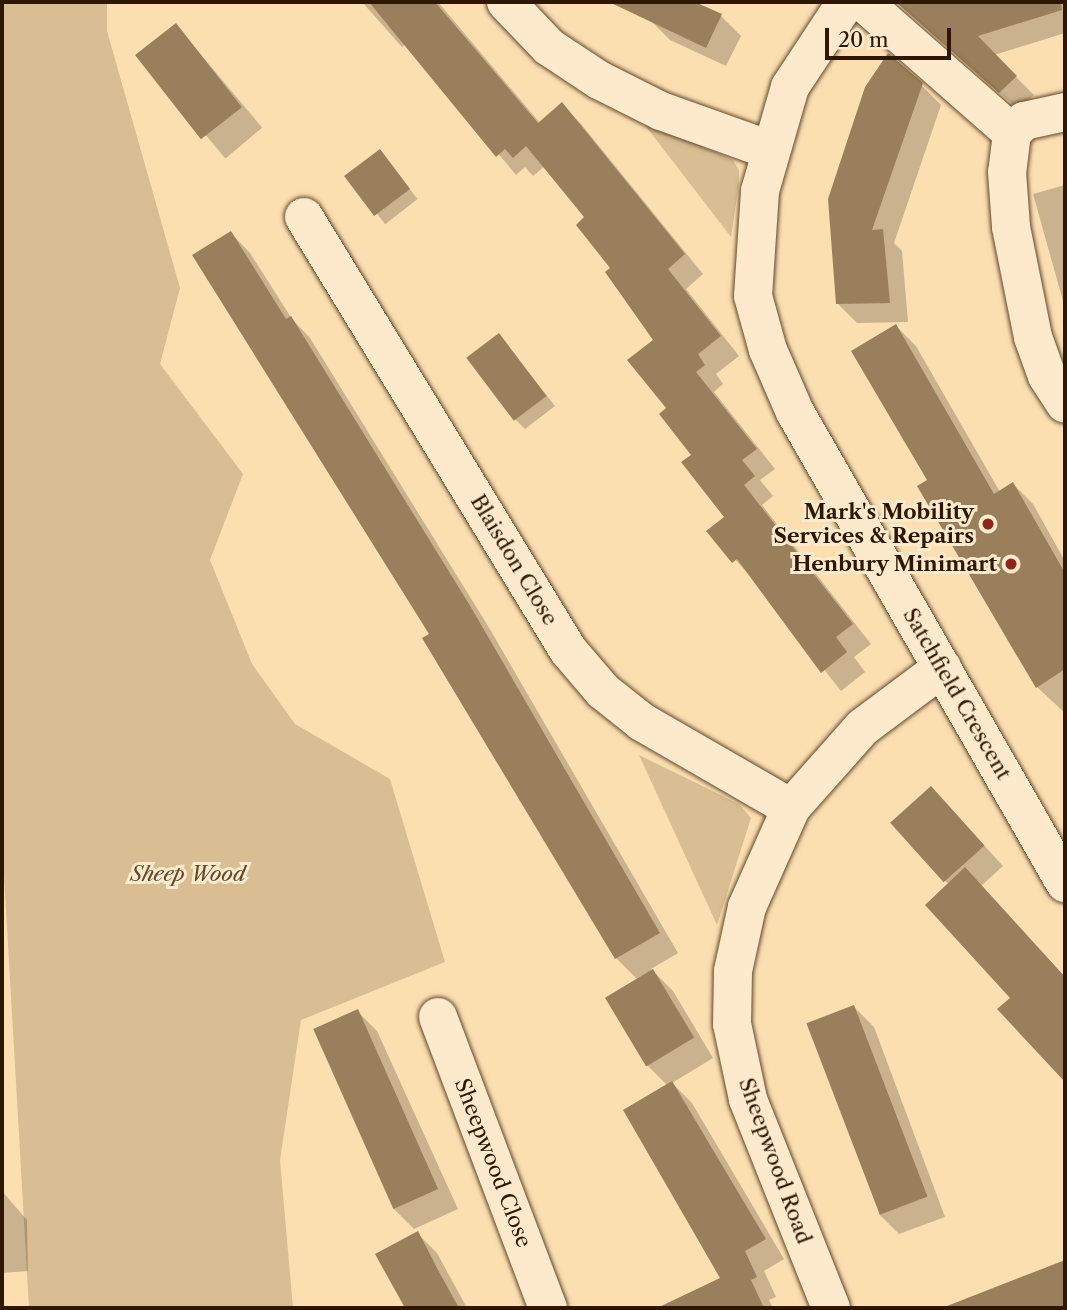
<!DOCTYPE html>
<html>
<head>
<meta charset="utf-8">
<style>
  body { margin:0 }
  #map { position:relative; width:1067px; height:1310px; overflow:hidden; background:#fcdfb1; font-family:"Libre Caslon Text",serif }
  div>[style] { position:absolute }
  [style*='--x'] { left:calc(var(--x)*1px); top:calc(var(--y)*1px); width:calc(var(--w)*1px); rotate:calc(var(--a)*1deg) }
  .green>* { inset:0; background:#d9bd93 }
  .shadow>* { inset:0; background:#0003; transform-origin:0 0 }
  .building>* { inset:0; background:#9a7f5c; transform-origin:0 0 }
  .roads { filter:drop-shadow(0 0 2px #62482c) drop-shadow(0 0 2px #62482c) }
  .street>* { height:38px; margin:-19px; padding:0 19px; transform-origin:19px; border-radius:19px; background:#fdeacc }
  .dots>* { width:19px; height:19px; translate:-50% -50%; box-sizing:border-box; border:4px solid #fdeacc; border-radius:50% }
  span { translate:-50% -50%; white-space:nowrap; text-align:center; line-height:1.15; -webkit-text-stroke:6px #fdeacc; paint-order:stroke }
  .poi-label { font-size:21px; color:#2f1600; font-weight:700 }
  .right { translate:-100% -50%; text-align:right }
  .street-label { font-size:21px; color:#2f1600 }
  .park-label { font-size:21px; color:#62482c; font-style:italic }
  .frame { position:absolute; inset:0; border:4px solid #2f1600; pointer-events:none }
  .scale { position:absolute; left:825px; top:28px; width:126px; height:32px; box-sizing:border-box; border:4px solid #2f1600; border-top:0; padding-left:9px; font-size:21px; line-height:24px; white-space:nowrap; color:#2f1600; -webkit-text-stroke:5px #fdeacc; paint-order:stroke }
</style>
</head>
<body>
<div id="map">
  <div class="green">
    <i style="clip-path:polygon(2px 2px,107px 2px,107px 31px,180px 288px,160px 364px,243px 474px,210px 560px,252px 664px,295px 724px,390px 779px,445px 962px,301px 1020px,280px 1160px,293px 1308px,29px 1308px,2px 841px)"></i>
    <i style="clip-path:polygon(641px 120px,733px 160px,739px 170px,739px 183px,731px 237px)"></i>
    <i style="clip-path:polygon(639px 755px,739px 804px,751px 818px,717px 925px)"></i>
  </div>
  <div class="shadow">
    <i style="clip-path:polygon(362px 2px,438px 2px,540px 123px,562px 105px,581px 124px,703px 274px,686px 289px,739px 356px,716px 374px,723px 384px,714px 392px,775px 469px,760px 480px,773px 496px,762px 505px,871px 644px,854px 657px,865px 672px,841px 691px,754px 580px,709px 531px,726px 517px,669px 408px,655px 341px,587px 218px,545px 166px,533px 176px,525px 167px,516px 175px,406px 44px,402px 47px)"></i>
    <i style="clip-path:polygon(659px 2px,691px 2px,721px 16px,741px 36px,726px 66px,670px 40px,650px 20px)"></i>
    <i style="clip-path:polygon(921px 2px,1065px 2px,1065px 33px,994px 55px,1034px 95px,1019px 110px,912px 14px)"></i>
    <i style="left:176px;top:25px;width:134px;height:48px;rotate:50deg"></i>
    <i style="clip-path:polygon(921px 85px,941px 105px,894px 243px,902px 251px,908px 322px,857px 323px,837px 303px)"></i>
    <i style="left:380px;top:151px;width:61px;height:41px;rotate:52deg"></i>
    <i style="clip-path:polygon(1065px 185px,1065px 308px,1033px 194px)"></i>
    <i style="clip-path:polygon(231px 233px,250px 253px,292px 319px,310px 338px,488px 626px,678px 953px,651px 969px,673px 991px,713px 1058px,672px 1083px,692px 1103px,784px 1259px,764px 1271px,776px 1297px,769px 1300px,773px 1308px,703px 1308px,695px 1292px,723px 1278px,668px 1086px,648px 1066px,638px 980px,616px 958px,432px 634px)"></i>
    <i style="clip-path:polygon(896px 326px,916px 346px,1000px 492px,1013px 484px,1033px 504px,1065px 561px,1065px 713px,1037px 687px,1015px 653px,919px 487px,930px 481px)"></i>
    <i style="clip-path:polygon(499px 335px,555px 406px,525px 429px,515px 419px)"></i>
    <i style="clip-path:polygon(950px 808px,1003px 866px,981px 886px,1065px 977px,1065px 985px,1057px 992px,1065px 1002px,1065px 1081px,1000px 1010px,1012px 998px,949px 885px,892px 823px)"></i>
    <i style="clip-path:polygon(854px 1007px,874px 1027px,945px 1217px,899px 1234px,879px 1214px)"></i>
    <i style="clip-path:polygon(357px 1011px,377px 1031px,458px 1209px,414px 1229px,394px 1209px,316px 1031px)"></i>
    <i style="clip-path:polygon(2px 1191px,27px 1220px,28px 1271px,2px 1273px)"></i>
    <i style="clip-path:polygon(417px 1233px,437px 1253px,467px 1308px,406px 1308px,378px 1255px)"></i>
    <i style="clip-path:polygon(1065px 1262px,1065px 1308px,948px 1308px)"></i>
  </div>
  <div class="building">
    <i style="clip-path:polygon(369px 2px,435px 2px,538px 123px,562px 102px,685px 254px,668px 269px,721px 336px,698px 354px,705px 365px,696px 372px,757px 449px,742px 460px,755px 476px,744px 485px,853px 624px,836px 637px,847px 652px,821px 673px,737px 559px,732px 563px,706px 531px,724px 517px,681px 462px,691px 455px,659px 414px,666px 408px,627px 360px,653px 340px,605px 272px,610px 268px,576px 225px,584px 217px,526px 146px,513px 158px,505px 149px,496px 157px)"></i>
    <i style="clip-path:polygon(609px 2px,695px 2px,722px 14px,706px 48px)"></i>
    <i style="clip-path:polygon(896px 2px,1061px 2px,1062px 10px,978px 36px,1017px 76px,999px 93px)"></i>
    <i style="left:176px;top:23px;width:107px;height:52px;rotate:52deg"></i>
    <i style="clip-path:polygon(888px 53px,923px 83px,872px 230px,883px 229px,890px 303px,836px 304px,828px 199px,865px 87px)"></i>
    <i style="left:380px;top:149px;width:50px;height:45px;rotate:53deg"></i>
    <i style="clip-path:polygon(231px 231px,286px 319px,291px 316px,469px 604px,660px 933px,615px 959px,422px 638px,429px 634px,192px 255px)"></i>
    <i style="clip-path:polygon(896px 324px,994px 494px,1013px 482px,1065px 573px,1065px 669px,1036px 688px,917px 486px,927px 480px,851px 351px)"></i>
    <i style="left:499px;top:333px;width:79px;height:41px;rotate:53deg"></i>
    <i style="left:931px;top:786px;width:80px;height:55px;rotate:48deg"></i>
    <i style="clip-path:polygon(965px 867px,1065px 977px,1065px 1082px,997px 1009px,1010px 998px,925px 905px)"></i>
    <i style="left:653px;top:969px;width:80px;height:56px;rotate:59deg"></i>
    <i style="left:854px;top:1005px;width:205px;height:51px;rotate:69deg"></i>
    <i style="left:358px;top:1009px;width:197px;height:49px;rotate:66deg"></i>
    <i style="clip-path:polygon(672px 1081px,766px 1239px,745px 1251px,757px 1277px,751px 1280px,764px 1308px,657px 1308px,720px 1278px,623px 1110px)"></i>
    <i style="clip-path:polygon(418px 1231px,438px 1270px,459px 1308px,405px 1308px,375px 1254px)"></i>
    <i style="clip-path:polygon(1065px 1260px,1065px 1308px,947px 1308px,947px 1306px)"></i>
  </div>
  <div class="roads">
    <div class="street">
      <i style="--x:506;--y:2;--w:62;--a:46.3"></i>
      <i style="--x:549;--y:47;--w:60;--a:33.4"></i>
      <i style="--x:599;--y:80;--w:69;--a:26.6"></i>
      <i style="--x:661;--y:111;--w:116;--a:19.7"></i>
      <i style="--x:846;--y:2;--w:102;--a:123.4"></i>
      <i style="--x:790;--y:87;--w:108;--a:106.1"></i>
      <i style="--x:760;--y:191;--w:105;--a:93.8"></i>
      <i style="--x:753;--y:296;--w:56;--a:74.5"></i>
      <i style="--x:768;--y:350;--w:68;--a:66.5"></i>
      <i style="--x:795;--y:412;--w:543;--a:60.18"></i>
      <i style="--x:863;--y:2;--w:198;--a:41.3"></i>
      <i style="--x:1065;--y:112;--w:42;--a:167.6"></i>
      <i style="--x:1024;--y:121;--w:17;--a:135"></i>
      <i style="--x:1012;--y:133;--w:39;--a:97"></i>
      <i style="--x:1007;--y:172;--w:55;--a:85.8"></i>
      <i style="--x:1011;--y:227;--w:112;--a:78.7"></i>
      <i style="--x:1033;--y:337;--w:41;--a:70.3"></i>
      <i style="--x:1047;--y:376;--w:33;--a:57"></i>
      <i style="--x:304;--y:217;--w:507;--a:58.63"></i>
      <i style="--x:568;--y:650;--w:54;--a:49.5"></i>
      <i style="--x:603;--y:691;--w:50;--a:38.5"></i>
      <i style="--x:642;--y:722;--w:172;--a:30"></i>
      <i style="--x:438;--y:1017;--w:311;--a:69.3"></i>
      <i style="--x:831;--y:1308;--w:225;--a:-111.7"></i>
      <i style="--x:748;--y:1099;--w:77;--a:-102"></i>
      <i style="--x:732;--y:1024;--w:53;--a:-88.9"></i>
      <i style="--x:733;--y:971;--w:66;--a:-77.7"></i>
      <i style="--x:747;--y:907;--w:108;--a:-66"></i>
      <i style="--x:791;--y:808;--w:108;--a:-48.4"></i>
      <i style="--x:863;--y:727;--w:99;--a:-36.8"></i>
    </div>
  </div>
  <div class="dots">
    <i style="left:988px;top:524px;background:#8f2418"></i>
    <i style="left:1011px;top:564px;background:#8f2418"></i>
  </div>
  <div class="poi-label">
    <span class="right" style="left:974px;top:524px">Mark's Mobility<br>Services &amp; Repairs</span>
    <span class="right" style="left:997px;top:564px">Henbury Minimart</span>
  </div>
  <div class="street-label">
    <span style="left:514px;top:560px;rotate:59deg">Blaisdon Close</span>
    <span style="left:957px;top:694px;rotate:60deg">Satchfield Crescent</span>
    <span style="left:775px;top:1161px;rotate:70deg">Sheepwood Road</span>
    <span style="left:493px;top:1163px;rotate:69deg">Sheepwood Close</span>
  </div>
  <div class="park-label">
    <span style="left:188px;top:874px">Sheep Wood</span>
  </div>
  <div class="frame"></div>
  <div class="scale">20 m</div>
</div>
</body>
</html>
